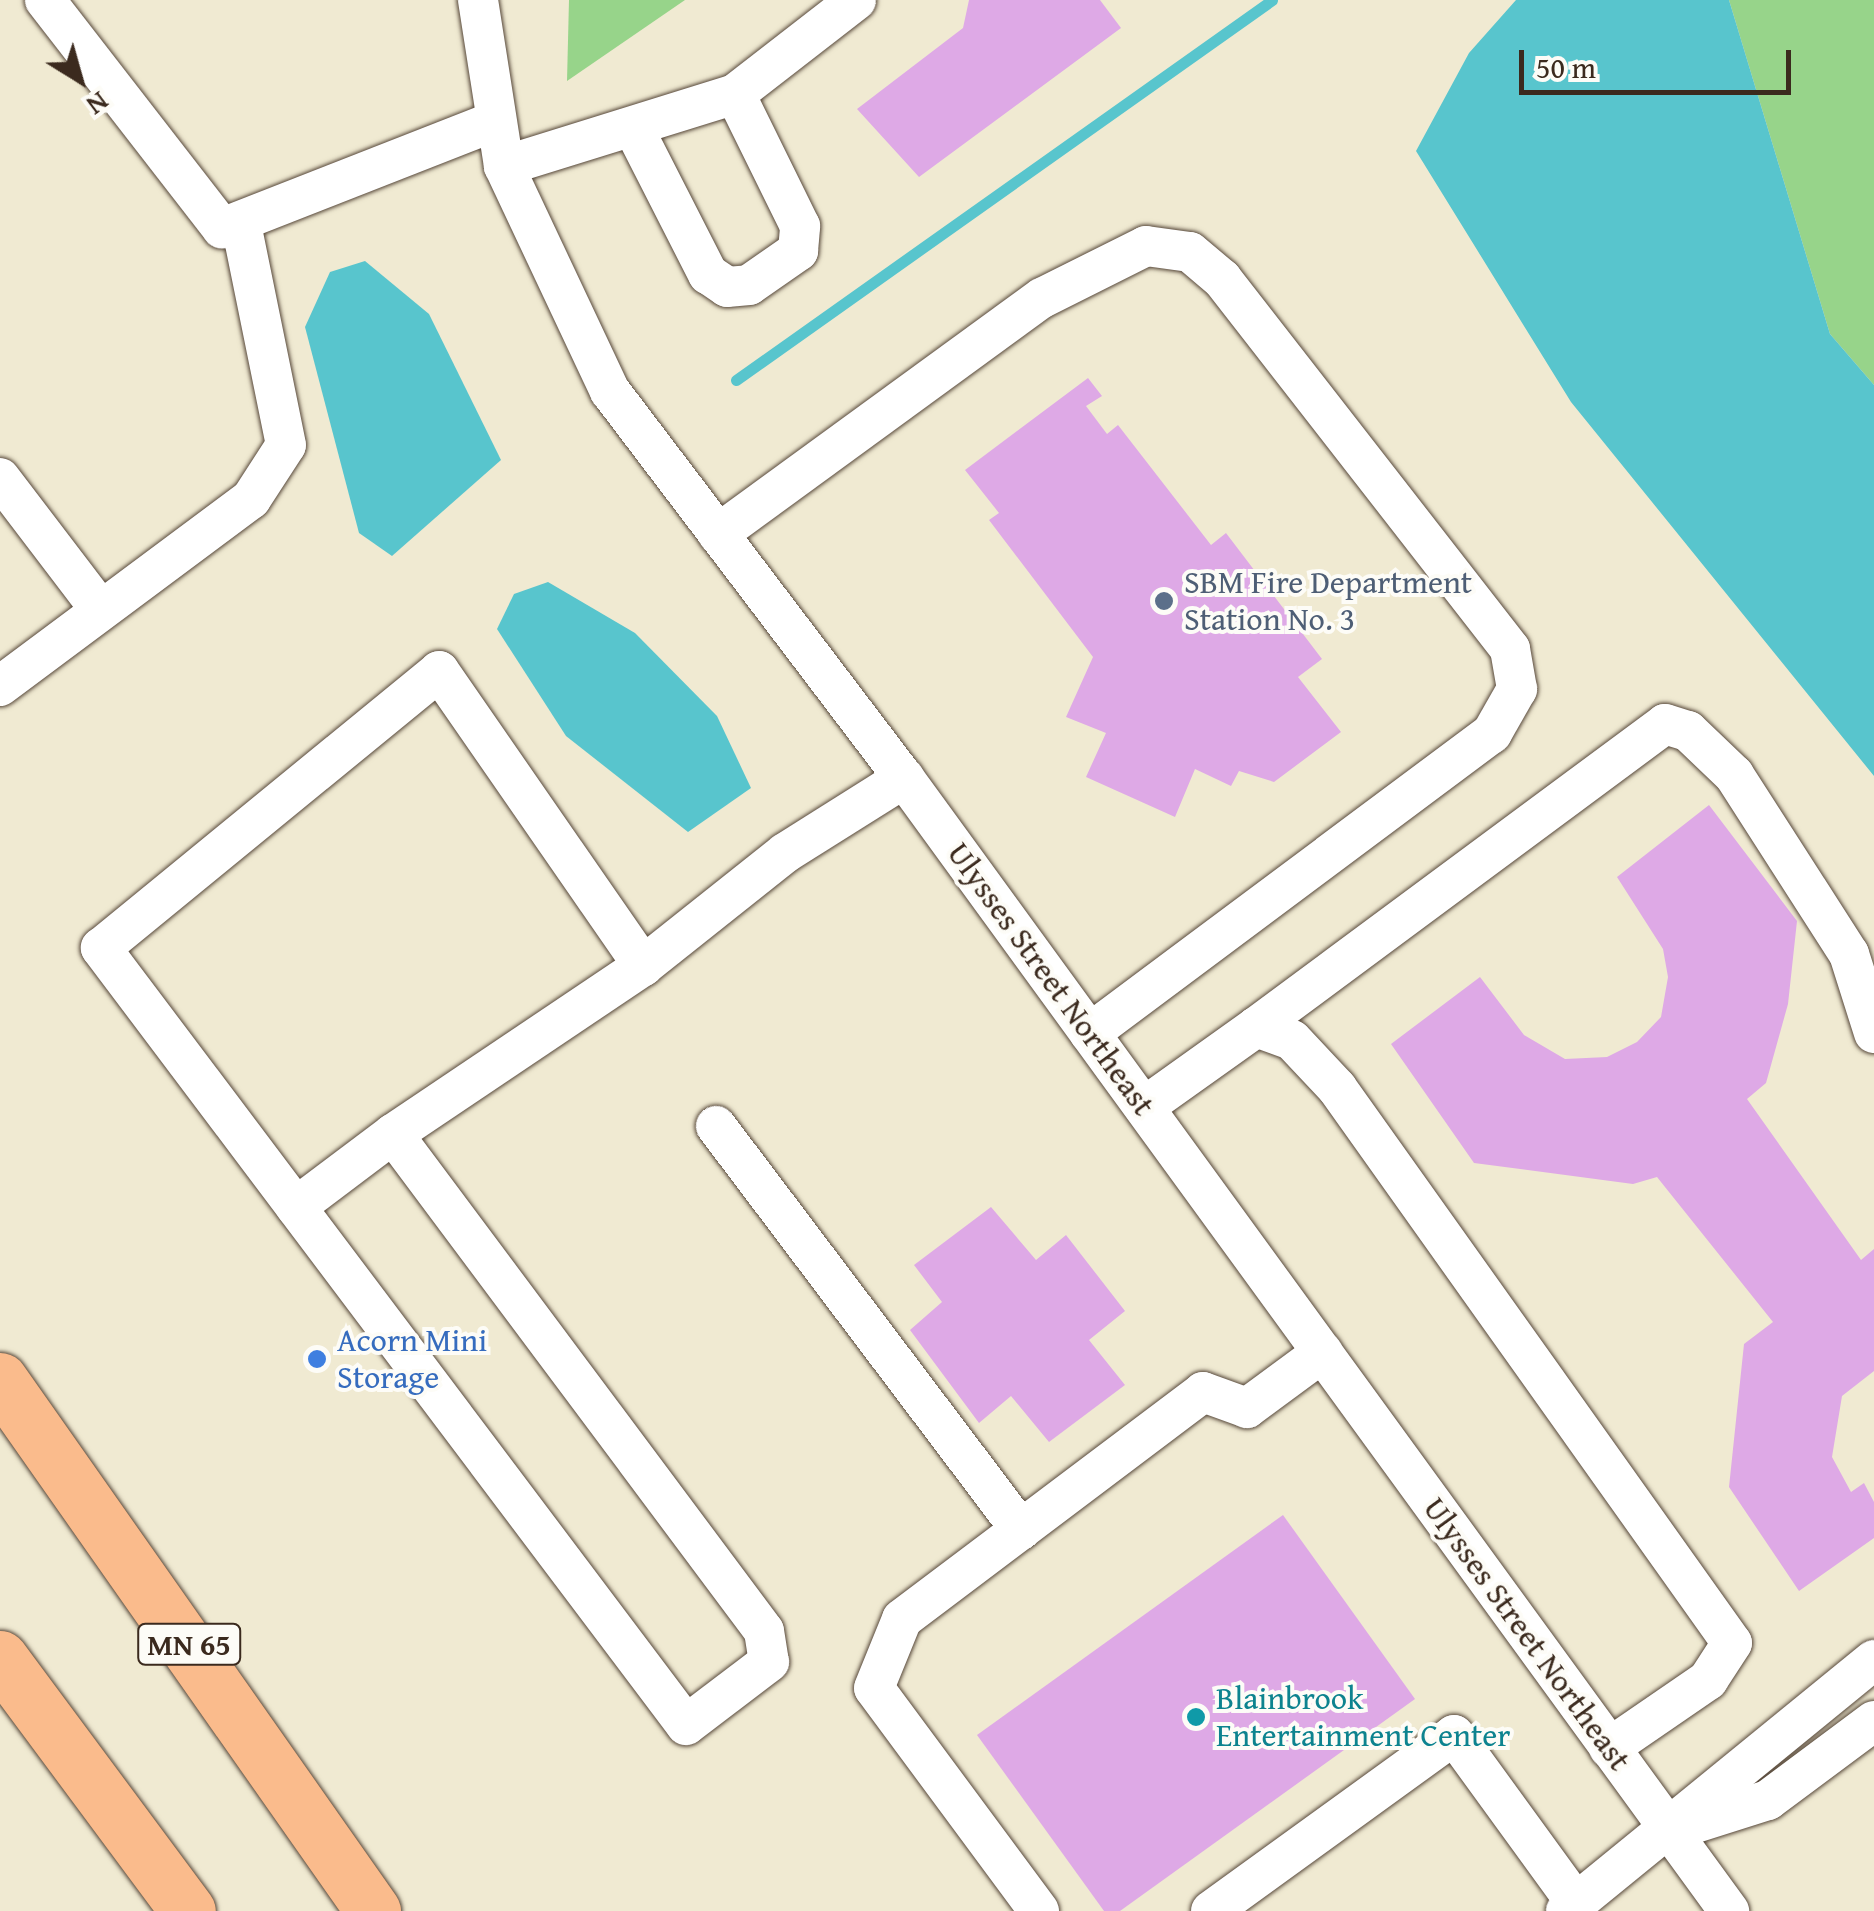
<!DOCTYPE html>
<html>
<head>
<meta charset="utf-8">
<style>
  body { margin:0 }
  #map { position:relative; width:1874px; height:1911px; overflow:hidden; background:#f0ead2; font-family:"Gentium Book Plus",serif }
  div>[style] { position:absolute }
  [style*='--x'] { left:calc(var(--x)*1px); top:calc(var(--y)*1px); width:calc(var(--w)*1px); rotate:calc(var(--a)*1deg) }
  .green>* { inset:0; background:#97d48a }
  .water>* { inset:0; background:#58c5cd }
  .stream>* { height:11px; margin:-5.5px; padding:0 5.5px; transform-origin:5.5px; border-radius:5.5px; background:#58c5cd }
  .building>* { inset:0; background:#dea9e6 }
  .roads { filter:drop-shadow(0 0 2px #564739) drop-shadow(0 0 2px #564739) }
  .minor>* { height:40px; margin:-20px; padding:0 20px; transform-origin:20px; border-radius:20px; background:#fff }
  .highway>* { height:55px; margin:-27.5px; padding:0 27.5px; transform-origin:27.5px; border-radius:27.5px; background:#fabb8c }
  .dots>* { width:28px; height:28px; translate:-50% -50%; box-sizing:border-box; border:5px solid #fdfcf7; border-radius:50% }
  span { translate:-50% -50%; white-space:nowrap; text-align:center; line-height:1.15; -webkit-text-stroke:8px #fdfcf7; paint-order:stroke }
  .shield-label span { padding:2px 8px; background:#fdfcf7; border:2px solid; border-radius:8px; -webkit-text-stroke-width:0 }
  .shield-label { font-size:30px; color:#3b2a1e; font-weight:700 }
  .service-label { font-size:32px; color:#4e5e75 }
  .left { translate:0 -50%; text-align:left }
  .street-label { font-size:32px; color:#3b2a1e }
  .shop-label { font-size:32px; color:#366cbe }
  .culture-label { font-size:32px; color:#0d838f }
  .north { position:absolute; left:30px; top:30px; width:100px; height:100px; -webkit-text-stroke:8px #fdfcf7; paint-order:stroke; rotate:143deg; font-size:28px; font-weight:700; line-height:40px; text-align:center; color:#3b2a1e }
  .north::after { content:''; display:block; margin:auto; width:35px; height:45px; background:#3b2a1e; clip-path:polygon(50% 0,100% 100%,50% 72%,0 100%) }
  .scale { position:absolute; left:1519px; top:50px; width:272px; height:45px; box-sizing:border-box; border:5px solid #3b2a1e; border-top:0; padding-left:12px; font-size:30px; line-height:35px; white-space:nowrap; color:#3b2a1e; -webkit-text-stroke:8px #fdfcf7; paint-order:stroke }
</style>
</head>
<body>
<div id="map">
  <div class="green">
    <i style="clip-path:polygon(569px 0,685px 0,567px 81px)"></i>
    <i style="clip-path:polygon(1729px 0,1874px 0,1874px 385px,1830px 334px)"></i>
  </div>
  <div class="water">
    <i style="clip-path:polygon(1516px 0,1729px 0,1830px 334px,1874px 385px,1874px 776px,1571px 402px,1416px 151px,1469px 53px)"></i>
    <i style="clip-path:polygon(365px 261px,429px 314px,501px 460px,392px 556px,359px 533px,305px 327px,330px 272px)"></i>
    <i style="clip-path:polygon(548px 582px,635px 633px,717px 716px,751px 788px,688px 832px,566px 736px,497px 629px,514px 594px)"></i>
  </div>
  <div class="stream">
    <i style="--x:736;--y:380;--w:657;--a:-35.33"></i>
  </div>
  <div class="building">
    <i style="clip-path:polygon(969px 0,1100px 0,1121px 28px,919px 177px,857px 109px,963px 28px)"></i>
    <i style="clip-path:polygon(1088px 378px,1102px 396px,1086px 406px,1107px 434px,1118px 425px,1211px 545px,1226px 533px,1322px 659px,1298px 677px,1341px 732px,1274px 782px,1239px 771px,1231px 786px,1195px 769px,1175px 817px,1086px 777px,1106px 733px,1066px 717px,1093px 657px,989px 520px,999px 513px,965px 470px)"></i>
    <i style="clip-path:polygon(1709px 805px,1797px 921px,1788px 1004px,1766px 1083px,1747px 1099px,1861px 1260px,1874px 1249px,1874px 1371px,1842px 1396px,1832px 1457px,1851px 1492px,1864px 1483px,1874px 1502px,1874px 1538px,1799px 1591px,1729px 1487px,1744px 1344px,1773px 1322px,1657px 1177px,1633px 1184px,1474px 1163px,1391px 1044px,1480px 977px,1524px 1035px,1565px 1059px,1607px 1057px,1637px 1042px,1661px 1017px,1668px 977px,1663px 949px,1617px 877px)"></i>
    <i style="clip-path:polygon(991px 1207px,1036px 1260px,1066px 1235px,1125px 1311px,1089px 1340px,1125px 1385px,1049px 1442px,1011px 1396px,979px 1423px,910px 1330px,942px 1302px,914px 1265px)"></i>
    <i style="clip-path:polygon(1283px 1515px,1415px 1699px,1120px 1911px,1104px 1911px,977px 1735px)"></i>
  </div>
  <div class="roads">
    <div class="minor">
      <i style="--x:45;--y:0;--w:289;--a:52.2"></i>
      <i style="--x:222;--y:228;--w:291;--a:-21.4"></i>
      <i style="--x:478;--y:0;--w:168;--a:81.1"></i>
      <i style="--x:504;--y:166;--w:249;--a:64.8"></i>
      <i style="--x:610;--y:391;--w:486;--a:52.8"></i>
      <i style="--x:904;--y:778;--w:1402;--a:53.94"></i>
      <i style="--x:635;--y:131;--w:161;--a:63"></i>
      <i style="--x:708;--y:274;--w:23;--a:34"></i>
      <i style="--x:727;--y:287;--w:22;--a:-5"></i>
      <i style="--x:749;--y:285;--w:60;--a:-34.8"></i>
      <i style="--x:798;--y:251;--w:25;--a:-85"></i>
      <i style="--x:800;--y:226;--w:147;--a:-116.2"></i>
      <i style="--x:504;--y:166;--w:242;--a:-17.3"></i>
      <i style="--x:735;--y:94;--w:153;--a:-37.8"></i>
      <i style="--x:0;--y:478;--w:163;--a:52.7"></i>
      <i style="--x:718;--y:534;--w:401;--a:-36.1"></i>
      <i style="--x:1042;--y:298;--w:116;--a:-26.6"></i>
      <i style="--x:1146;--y:246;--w:44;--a:7.8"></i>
      <i style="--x:1190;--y:252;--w:42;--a:40.2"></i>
      <i style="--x:1222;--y:279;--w:469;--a:52.1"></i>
      <i style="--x:1510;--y:649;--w:41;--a:80.1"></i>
      <i style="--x:1517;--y:689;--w:51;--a:119.6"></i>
      <i style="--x:1492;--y:733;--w:502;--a:143.27"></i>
      <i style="--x:0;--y:686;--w:313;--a:-36.7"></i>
      <i style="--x:251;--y:499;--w:64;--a:-57.1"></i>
      <i style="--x:286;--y:445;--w:227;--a:-101.5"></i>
      <i style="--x:1256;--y:1027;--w:509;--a:-36.53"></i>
      <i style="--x:1665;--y:724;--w:24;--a:17"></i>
      <i style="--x:1688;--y:731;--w:64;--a:43.7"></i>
      <i style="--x:1734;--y:775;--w:213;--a:57.3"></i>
      <i style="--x:1849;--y:954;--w:83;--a:72.4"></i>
      <i style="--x:1144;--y:1107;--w:138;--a:-35.5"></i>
      <i style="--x:1256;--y:1027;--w:38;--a:20"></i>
      <i style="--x:1292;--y:1040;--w:66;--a:46.8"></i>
      <i style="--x:1337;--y:1088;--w:681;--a:54.56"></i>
      <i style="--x:1732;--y:1643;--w:44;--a:123"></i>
      <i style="--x:1708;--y:1680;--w:120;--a:145.5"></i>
      <i style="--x:716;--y:1126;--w:506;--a:52.95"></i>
      <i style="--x:393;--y:1134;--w:301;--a:-33.9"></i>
      <i style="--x:296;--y:1207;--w:121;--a:-37"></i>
      <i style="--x:393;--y:1134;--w:620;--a:53.26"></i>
      <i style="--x:764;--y:1631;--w:31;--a:81"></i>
      <i style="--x:769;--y:1662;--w:104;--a:142.8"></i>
      <i style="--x:686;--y:1725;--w:973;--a:-126.98"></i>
      <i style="--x:101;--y:948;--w:437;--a:-39.3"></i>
      <i style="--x:439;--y:671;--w:359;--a:55.3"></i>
      <i style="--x:643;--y:966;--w:181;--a:-38.5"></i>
      <i style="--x:785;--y:853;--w:141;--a:-32.2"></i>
      <i style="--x:1686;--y:1826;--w:86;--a:-17.6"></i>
      <i style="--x:1768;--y:1800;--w:132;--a:-36.7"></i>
      <i style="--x:1039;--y:1911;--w:277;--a:-126.5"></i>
      <i style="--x:874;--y:1688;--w:74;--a:-67.9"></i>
      <i style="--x:902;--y:1619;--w:377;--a:-37"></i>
      <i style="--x:1203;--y:1392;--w:47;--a:20"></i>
      <i style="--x:1247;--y:1408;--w:94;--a:-36.4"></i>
      <i style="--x:1211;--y:1911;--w:300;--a:-35.9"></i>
      <i style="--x:1454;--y:1735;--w:208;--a:54"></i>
      <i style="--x:1566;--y:1911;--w:397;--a:-39.2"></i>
    </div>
    <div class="highway">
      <i style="--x:0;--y:1380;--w:649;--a:54.91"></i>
      <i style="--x:0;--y:1658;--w:315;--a:53.4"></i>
    </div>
  </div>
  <div class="dots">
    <i style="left:1164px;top:601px;background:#5c6f8a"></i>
    <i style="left:317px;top:1359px;background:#3f7fe0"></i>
    <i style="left:1196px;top:1717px;background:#0f9aa8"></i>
  </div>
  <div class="shield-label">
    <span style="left:189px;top:1644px">MN 65</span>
  </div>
  <div class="service-label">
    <span class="left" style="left:1184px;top:601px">SBM Fire Department<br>Station No. 3</span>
  </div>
  <div class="street-label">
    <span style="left:1051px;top:979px;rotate:54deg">Ulysses Street Northeast</span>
    <span style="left:1527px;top:1634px;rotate:54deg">Ulysses Street Northeast</span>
  </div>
  <div class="shop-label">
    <span class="left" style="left:337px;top:1359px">Acorn Mini<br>Storage</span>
  </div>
  <div class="culture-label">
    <span class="left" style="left:1216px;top:1717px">Blainbrook<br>Entertainment Center</span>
  </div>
  <div class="north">N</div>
  <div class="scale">50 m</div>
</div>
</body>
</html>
